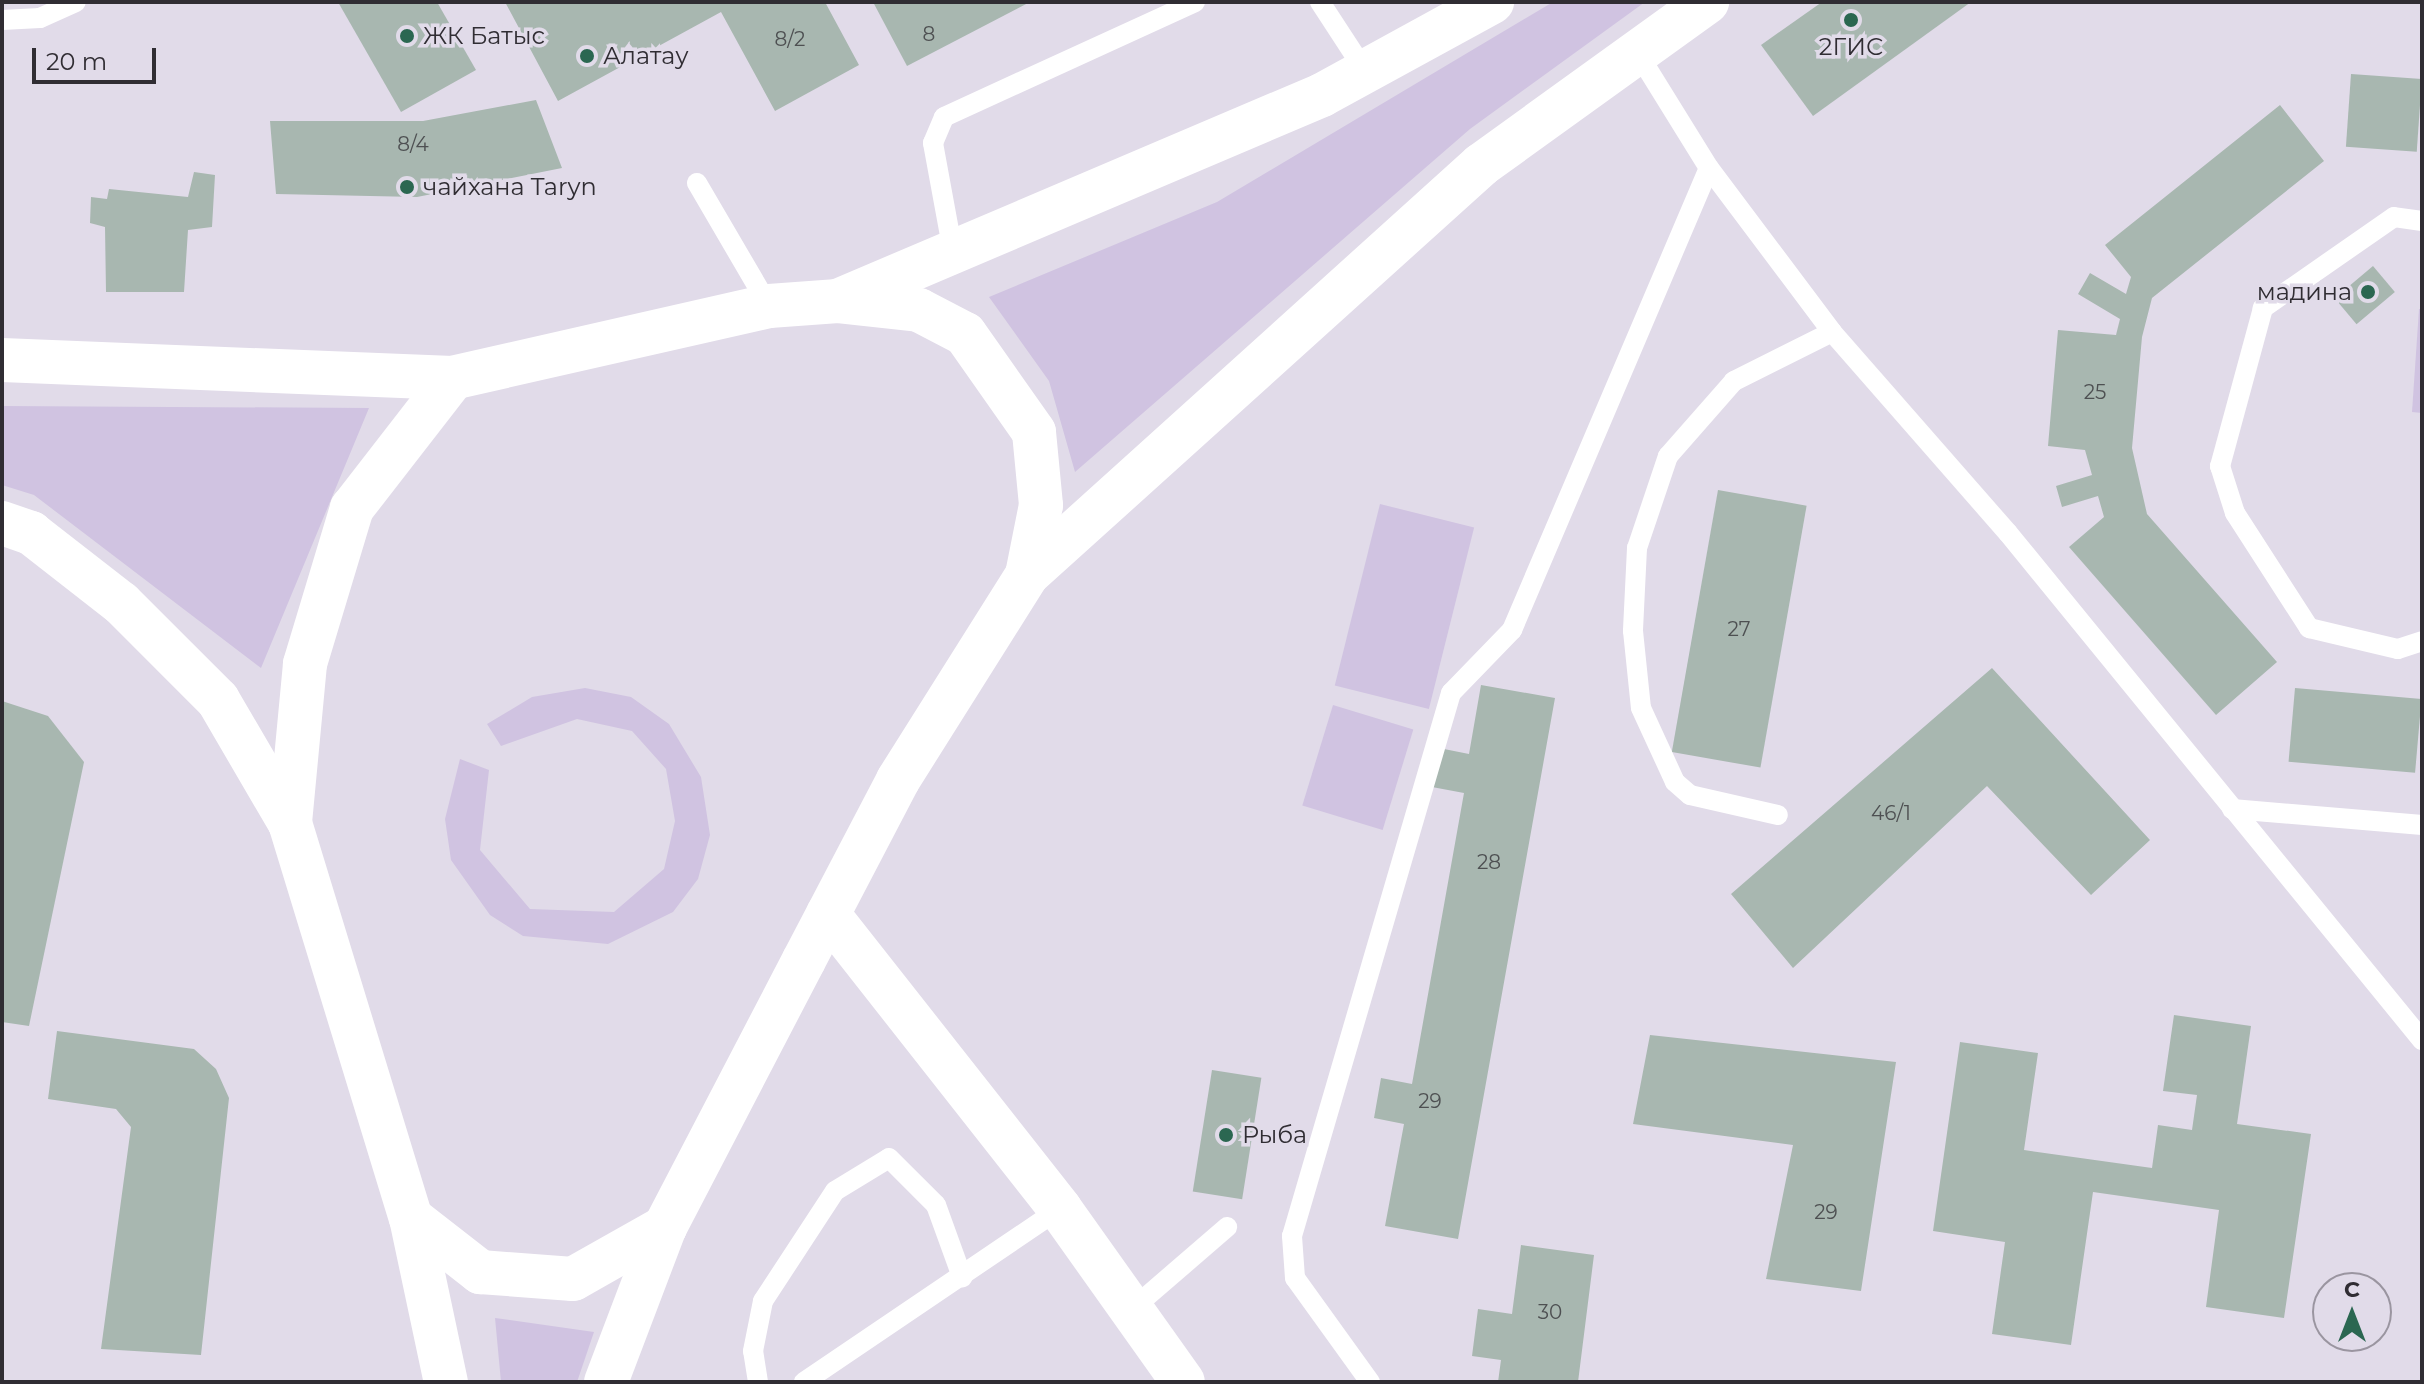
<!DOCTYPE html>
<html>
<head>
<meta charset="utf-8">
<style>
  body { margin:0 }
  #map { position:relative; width:2424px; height:1384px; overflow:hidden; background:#e1dbe9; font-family:Montserrat,sans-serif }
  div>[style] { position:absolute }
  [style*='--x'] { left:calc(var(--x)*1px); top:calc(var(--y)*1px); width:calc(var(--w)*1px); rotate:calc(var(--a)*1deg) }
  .green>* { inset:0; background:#d0c3e1; transform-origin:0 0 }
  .building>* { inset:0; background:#a8b7b0; transform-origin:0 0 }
  .lane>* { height:20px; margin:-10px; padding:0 10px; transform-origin:10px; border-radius:10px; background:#fff }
  .secondary>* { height:44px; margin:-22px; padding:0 22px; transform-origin:22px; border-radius:22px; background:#fff }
  .dots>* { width:22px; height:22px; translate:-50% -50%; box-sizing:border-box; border:4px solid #e1dbe9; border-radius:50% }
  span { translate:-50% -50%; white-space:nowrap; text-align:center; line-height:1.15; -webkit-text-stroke:7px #e1dbe9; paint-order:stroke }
  .number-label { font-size:20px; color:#4e5052 }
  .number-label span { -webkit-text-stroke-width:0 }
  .poi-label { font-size:24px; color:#302d33 }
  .left { translate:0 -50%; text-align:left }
  .right { translate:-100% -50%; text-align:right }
  .frame { position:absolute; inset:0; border:4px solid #302d33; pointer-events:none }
  .north { position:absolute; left:2312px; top:1272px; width:80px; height:80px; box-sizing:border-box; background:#e1dbe9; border:2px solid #9a95a0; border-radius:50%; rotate:0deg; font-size:22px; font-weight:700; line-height:32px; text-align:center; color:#302d33 }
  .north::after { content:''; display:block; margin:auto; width:28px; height:36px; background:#2b6751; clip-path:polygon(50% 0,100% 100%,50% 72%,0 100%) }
  .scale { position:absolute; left:32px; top:48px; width:124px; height:36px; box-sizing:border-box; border:4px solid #302d33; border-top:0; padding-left:10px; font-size:24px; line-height:28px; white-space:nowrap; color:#302d33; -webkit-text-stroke:6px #e1dbe9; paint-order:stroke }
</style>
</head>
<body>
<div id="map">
  <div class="green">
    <i style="clip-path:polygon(1553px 2px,1645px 2px,1470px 129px,1075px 472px,1049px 381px,989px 297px,1217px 202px)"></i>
    <i style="clip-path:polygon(2419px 309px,2422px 309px,2422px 413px,2412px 412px)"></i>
    <i style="clip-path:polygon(2px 406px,369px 408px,261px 668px,34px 495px,2px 485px)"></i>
    <i style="left:1380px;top:504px;width:97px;height:187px;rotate:14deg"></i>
    <i style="clip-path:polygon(585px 688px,631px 697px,669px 724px,701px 777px,710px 835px,698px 879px,673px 912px,608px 944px,523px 936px,490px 915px,451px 860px,445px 819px,460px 759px,489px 770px,480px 850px,530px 909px,614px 912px,664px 869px,675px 821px,666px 769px,632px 731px,577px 719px,501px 746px,487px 724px,532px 697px)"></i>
    <i style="left:1333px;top:705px;width:84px;height:105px;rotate:17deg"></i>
    <i style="clip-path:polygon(495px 1318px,594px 1332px,577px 1382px,501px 1382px)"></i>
  </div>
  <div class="building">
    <i style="clip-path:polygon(338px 2px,437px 2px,476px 70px,401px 112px)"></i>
    <i style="clip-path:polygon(505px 2px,825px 2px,859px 65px,775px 111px,721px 12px,558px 101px)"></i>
    <i style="clip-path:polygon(873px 2px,1030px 2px,907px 66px)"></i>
    <i style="clip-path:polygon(1822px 2px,1971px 2px,1813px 116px,1761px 45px)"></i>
    <i style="left:2351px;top:74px;width:71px;height:73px;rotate:4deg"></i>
    <i style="clip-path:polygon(536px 100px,562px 168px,417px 197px,276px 194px,270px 121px,423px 121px)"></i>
    <i style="clip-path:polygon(2280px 105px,2324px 161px,2152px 298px,2142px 337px,2132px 448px,2147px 514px,2277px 662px,2216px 715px,2069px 547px,2104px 517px,2098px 496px,2062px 507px,2056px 486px,2092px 475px,2085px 450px,2048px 446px,2058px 330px,2116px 335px,2120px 319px,2078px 294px,2090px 273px,2126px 294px,2131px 277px,2105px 245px)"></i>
    <i style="clip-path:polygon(194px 172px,215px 175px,212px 227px,188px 230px,184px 292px,106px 292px,105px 227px,90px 223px,91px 197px,107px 199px,109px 189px,188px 197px)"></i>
    <i style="left:2373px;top:266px;width:34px;height:50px;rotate:50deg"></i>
    <i style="left:1718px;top:490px;width:90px;height:266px;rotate:10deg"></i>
    <i style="clip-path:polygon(1992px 668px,2150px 840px,2091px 895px,1987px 786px,1793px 968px,1731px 894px)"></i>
    <i style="clip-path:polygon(1481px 685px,1555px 698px,1458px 1239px,1385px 1226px,1404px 1124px,1374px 1118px,1381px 1078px,1412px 1084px,1464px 793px,1432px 787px,1439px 748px,1469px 754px)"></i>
    <i style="left:2295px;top:688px;width:127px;height:74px;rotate:5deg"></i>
    <i style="clip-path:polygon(2px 701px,48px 716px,84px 762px,29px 1026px,2px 1022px)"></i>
    <i style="clip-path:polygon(2174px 1015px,2251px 1026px,2237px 1124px,2311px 1134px,2284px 1318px,2206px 1307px,2219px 1210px,2093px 1192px,2071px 1345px,1992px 1334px,2005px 1242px,1933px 1231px,1960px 1042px,2038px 1053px,2024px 1150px,2152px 1168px,2158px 1125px,2192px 1130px,2197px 1095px,2163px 1091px)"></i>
    <i style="clip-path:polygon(57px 1031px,194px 1049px,216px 1069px,229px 1098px,201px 1355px,101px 1349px,131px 1127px,116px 1109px,48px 1099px)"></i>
    <i style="clip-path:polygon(1650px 1035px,1896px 1062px,1861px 1291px,1766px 1279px,1793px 1145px,1633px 1124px)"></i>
    <i style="left:1212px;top:1070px;width:50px;height:123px;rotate:9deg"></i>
    <i style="clip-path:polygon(1521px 1245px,1594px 1255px,1578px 1382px,1498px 1382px,1501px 1360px,1472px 1356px,1478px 1309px,1512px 1314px)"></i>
  </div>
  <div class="lane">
    <i style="--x:1320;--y:2;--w:86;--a:56.9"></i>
    <i style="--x:2;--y:20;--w:38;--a:-3"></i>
    <i style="--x:40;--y:18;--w:39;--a:-24"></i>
    <i style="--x:1637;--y:52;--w:137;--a:58.2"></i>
    <i style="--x:1709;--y:168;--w:205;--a:53.1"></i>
    <i style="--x:1832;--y:332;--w:110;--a:153.4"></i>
    <i style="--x:1734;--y:381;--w:100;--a:131.3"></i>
    <i style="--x:1668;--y:456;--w:97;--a:108.6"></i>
    <i style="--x:1637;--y:548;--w:83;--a:92.8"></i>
    <i style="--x:1633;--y:631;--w:77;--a:84.1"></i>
    <i style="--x:1641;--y:708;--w:81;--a:65.3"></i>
    <i style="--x:1675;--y:782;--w:20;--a:41"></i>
    <i style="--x:1690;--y:795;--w:90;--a:12.8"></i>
    <i style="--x:697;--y:183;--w:143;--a:59.7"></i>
    <i style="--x:2422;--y:221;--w:28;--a:-172"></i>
    <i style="--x:2394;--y:217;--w:160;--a:145.2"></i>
    <i style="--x:2263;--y:308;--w:164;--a:105.2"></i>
    <i style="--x:2220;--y:466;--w:49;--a:72.3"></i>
    <i style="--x:2235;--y:513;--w:137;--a:57.2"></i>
    <i style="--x:2309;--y:628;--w:91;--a:13.3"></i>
    <i style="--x:2398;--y:649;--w:25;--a:-18"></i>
    <i style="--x:953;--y:252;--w:111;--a:-100.4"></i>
    <i style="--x:933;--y:143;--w:28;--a:-67"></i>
    <i style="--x:944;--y:117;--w:276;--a:-24.6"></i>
    <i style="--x:1832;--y:332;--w:267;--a:48.8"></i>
    <i style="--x:2008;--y:533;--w:655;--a:50.77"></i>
    <i style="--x:2232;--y:809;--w:191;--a:4.8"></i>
    <i style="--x:1131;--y:1310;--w:127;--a:-40.8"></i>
    <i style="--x:758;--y:1382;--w:31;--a:-99"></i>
    <i style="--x:753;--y:1351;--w:51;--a:-78.7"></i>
    <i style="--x:763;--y:1301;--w:131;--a:-56.8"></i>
    <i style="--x:835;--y:1191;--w:63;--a:-31.4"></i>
    <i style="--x:889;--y:1158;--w:66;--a:45"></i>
    <i style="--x:936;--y:1205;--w:77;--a:70.1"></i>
    <i style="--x:804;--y:1382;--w:309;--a:-34.1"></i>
    <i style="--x:1370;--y:1382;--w:128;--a:-125.8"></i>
    <i style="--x:1295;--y:1278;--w:42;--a:-94.1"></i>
    <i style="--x:1292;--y:1236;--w:566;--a:-73.68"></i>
    <i style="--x:1451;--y:693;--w:88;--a:-45.9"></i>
    <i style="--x:1512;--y:630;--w:502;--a:-66.91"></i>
  </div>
  <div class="secondary">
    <i style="--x:840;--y:300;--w:524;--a:-23.04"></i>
    <i style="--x:1322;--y:95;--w:194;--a:-28.7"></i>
    <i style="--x:2;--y:360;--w:451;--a:2.3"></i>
    <i style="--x:2;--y:523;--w:31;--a:19"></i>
    <i style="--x:31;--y:533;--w:114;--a:37.9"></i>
    <i style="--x:121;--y:603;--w:137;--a:45"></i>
    <i style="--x:218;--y:700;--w:143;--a:59.7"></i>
    <i style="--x:1027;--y:575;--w:612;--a:-42.08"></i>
    <i style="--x:1481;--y:165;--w:279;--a:-35.8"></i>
    <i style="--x:828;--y:914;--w:375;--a:51.8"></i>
    <i style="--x:1060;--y:1209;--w:212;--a:54.6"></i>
    <i style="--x:411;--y:1218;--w:168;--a:78"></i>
    <i style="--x:606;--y:1382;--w:166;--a:-69.2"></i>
    <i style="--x:665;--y:1227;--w:301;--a:-62.5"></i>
    <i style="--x:804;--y:960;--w:203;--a:-62.4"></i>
    <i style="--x:898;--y:780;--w:242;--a:-57.8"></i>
    <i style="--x:1027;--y:575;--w:71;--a:-78.7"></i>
    <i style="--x:1041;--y:505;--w:73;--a:-95.5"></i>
    <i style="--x:1034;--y:432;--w:120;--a:-125.1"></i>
    <i style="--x:965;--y:334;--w:52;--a:-152.4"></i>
    <i style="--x:919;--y:310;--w:81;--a:-173.7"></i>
    <i style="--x:838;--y:301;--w:69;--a:175.9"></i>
    <i style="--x:769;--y:306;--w:324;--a:167.2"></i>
    <i style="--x:453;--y:378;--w:165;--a:127.8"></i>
    <i style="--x:352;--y:508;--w:163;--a:106.8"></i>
    <i style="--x:305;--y:664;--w:160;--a:95.4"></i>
    <i style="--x:290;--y:823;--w:413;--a:73"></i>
    <i style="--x:411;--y:1218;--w:88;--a:38"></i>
    <i style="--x:480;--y:1272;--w:93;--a:4.3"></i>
    <i style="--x:573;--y:1279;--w:106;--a:-29.5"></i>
  </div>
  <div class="dots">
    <i style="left:1851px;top:20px;background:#2b6751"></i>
    <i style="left:407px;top:36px;background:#2b6751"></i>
    <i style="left:587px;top:56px;background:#2b6751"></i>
    <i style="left:407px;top:187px;background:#2b6751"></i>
    <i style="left:2368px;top:292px;background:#2b6751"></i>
    <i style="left:1226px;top:1135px;background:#2b6751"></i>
  </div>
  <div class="number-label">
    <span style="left:929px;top:34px">8</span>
    <span style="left:790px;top:39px">8/2</span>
    <span style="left:413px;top:144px">8/4</span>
    <span style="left:2095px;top:392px">25</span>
    <span style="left:1739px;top:629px">27</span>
    <span style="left:1891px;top:813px">46/1</span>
    <span style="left:1489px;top:862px">28</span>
    <span style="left:1430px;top:1101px">29</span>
    <span style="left:1826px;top:1212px">29</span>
    <span style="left:1550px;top:1312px">30</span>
  </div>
  <div class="poi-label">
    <span class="left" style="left:423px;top:36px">ЖК Батыс</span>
    <span style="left:1851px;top:47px">2ГИС</span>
    <span class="left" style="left:603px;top:56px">Алатау</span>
    <span class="left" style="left:423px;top:187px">чайхана Taryn</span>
    <span class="right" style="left:2352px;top:292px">мадина</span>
    <span class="left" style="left:1242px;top:1135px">Рыба</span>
  </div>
  <div class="frame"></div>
  <div class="north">С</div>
  <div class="scale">20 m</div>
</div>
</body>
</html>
